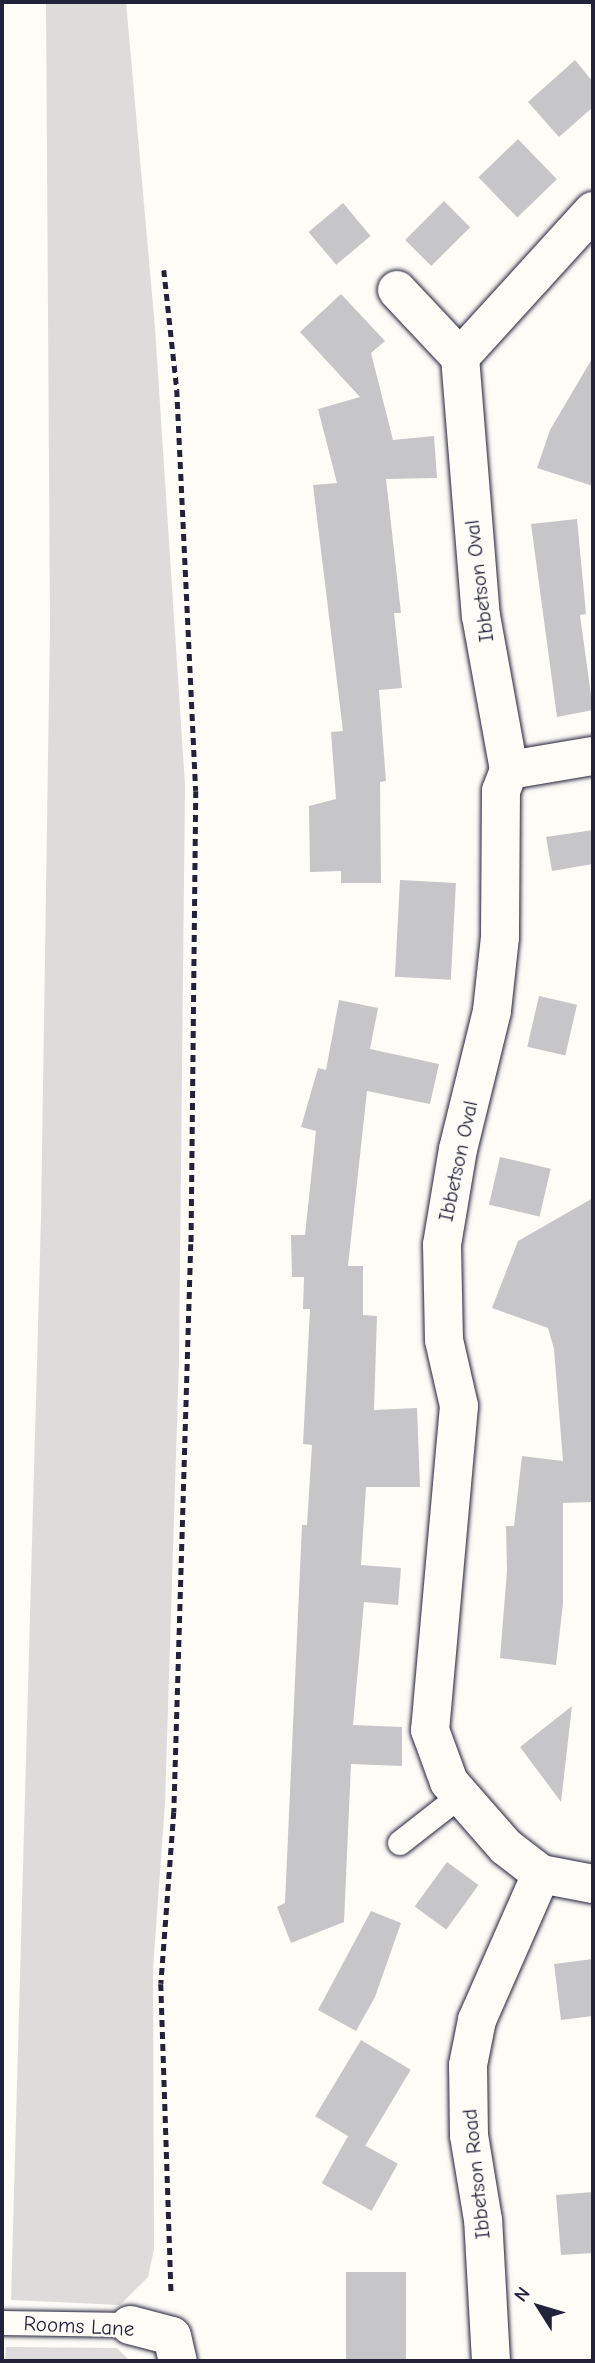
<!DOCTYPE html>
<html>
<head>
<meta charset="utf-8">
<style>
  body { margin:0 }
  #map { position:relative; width:595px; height:2363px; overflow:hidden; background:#fdfcf7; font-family:"Comic Neue",sans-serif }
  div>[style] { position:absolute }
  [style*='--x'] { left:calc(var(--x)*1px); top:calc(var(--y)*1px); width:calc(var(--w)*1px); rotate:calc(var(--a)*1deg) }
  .green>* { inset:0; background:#dddcdb }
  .building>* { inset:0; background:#c6c6c8; transform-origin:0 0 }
  .path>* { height:4.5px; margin-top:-2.25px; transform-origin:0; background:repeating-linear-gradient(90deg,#22223b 0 7px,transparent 0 12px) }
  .roads { filter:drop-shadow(0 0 2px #22223b) drop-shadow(0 0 2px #22223b) }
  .lane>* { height:24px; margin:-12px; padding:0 12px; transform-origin:12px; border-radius:12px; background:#fdfcf7 }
  .street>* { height:38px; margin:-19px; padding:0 19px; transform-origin:19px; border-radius:19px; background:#fdfcf7 }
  span { translate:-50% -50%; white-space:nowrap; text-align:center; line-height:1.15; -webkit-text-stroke:5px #fdfcf7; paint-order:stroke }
  .street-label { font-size:21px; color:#22223b }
  .frame { position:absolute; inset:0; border:4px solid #22223b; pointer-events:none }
  .north { position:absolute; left:504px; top:2272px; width:70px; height:70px; -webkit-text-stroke:5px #fdfcf7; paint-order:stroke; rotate:307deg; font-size:19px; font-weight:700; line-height:28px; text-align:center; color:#22223b }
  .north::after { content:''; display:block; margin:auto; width:24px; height:32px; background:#22223b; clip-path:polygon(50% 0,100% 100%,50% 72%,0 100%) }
</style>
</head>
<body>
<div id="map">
  <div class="green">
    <i style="clip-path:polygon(46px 2px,126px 2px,155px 328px,185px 785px,179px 1360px,165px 1803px,153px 1969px,154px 2249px,148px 2277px,120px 2305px,11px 2300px,41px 1218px,50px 627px)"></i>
    <i style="clip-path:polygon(6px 2347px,117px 2348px,130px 2361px,5px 2361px)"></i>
  </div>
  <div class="building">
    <i style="clip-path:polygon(575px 60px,593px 82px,593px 107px,559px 137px,528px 102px)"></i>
    <i style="left:518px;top:139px;width:56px;height:55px;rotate:46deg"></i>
    <i style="left:444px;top:201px;width:37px;height:55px;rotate:45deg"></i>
    <i style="left:343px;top:203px;width:43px;height:45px;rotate:50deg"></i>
    <i style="clip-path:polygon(341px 294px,385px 341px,371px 353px,393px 440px,434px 436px,437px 478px,386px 479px,401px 613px,394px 613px,402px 688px,379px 690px,386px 781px,380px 782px,381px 883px,341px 883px,341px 871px,310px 872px,309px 806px,336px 799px,331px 732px,343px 731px,313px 485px,337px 483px,318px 409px,360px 397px,300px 332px)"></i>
    <i style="clip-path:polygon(593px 357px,593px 486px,537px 468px,550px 430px)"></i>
    <i style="clip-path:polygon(577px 519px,586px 614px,580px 615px,593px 710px,557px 717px,531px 524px)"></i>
    <i style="clip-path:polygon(593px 830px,593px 864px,552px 871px,546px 837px)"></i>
    <i style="left:400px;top:880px;width:56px;height:97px;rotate:3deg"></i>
    <i style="left:539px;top:996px;width:39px;height:52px;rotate:13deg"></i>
    <i style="clip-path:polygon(339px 1000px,378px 1008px,370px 1049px,439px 1064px,430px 1104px,367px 1091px,348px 1266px,363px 1266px,363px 1315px,377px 1316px,374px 1410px,417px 1408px,420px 1487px,366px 1487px,361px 1565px,401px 1568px,398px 1605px,364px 1602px,353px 1725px,402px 1727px,402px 1766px,351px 1764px,344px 1922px,291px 1943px,277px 1907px,285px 1903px,302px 1525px,307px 1525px,312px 1445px,303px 1444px,310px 1309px,303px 1309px,304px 1277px,292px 1277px,291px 1235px,305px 1235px,316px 1131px,301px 1127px,318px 1068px,326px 1070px)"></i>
    <i style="left:500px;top:1157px;width:52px;height:49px;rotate:13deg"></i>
    <i style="clip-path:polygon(593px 1198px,593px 1502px,563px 1503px,563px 1603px,556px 1665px,500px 1658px,507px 1571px,506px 1526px,514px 1526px,522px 1456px,563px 1461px,554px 1349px,548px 1328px,492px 1308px,518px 1241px)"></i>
    <i style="clip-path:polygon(572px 1706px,561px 1802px,520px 1747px)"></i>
    <i style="left:447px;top:1862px;width:39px;height:55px;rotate:36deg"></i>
    <i style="clip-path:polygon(371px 1911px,401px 1923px,375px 1997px,356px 2031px,318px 2010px)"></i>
    <i style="clip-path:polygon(593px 1959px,593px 2016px,561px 2020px,554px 1964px)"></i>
    <i style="left:361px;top:2040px;width:58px;height:89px;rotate:31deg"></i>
    <i style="left:348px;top:2136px;width:57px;height:54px;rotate:29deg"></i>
    <i style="clip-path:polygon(593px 2192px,593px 2253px,561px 2255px,556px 2195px)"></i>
    <i style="left:346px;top:2272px;width:60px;height:89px"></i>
  </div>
  <div class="path">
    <i style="--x:164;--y:270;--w:121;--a:83.8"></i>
    <i style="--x:177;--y:390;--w:401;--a:87.3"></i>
    <i style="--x:196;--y:791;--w:453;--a:90.6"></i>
    <i style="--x:191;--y:1244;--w:568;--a:91.71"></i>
    <i style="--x:174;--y:1812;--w:172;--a:94.3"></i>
    <i style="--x:161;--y:1984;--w:309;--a:88.1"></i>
  </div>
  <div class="roads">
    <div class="lane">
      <i style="--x:400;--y:1843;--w:76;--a:-38.1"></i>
      <i style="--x:2;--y:2323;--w:128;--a:0.9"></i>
    </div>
    <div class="street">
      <i style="--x:593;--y:211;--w:197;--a:132.3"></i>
      <i style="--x:460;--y:357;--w:260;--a:85.4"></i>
      <i style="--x:481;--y:616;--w:157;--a:79.7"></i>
      <i style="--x:509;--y:770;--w:22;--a:111"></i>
      <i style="--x:501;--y:791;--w:146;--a:90.4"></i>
      <i style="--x:500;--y:937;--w:74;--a:96.2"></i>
      <i style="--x:492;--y:1011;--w:142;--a:103.8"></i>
      <i style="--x:458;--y:1149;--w:97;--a:99.5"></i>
      <i style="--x:442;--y:1245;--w:95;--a:88.8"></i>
      <i style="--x:444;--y:1340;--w:68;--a:77.2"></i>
      <i style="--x:459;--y:1406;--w:325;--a:95.1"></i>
      <i style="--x:430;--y:1730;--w:55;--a:69.9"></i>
      <i style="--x:449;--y:1782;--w:86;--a:48.8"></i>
      <i style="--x:506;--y:1847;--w:44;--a:37.6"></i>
      <i style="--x:541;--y:1874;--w:53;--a:10.9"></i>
      <i style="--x:397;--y:290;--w:92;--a:46.8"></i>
      <i style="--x:509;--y:770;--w:85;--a:-9.5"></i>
      <i style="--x:130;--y:2325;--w:43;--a:14.7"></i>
      <i style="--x:172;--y:2336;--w:26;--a:77"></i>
      <i style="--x:491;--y:2361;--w:141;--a:-93.2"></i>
      <i style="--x:483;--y:2220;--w:86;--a:-99.4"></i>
      <i style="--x:469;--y:2135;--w:70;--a:-90.8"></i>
      <i style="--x:468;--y:2065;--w:46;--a:-78.7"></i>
      <i style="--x:477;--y:2020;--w:159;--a:-66.3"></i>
    </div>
  </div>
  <div class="street-label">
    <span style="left:479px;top:581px;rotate:-97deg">Ibbetson Oval</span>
    <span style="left:458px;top:1161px;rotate:-78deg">Ibbetson Oval</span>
    <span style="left:476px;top:2174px;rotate:-96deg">Ibbetson Road</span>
    <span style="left:79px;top:2326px;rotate:3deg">Rooms Lane</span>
  </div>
  <div class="frame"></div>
  <div class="north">N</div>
</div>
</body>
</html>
